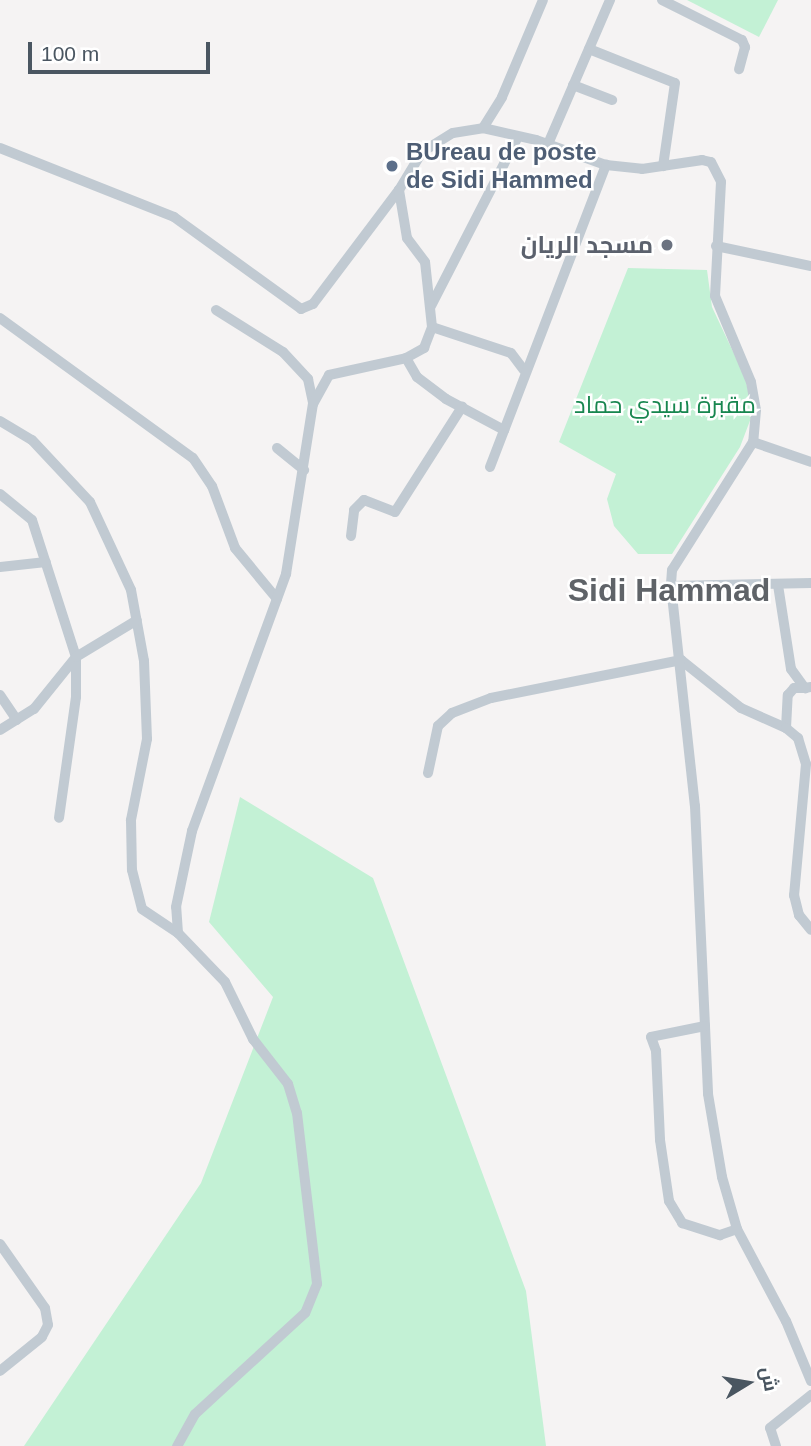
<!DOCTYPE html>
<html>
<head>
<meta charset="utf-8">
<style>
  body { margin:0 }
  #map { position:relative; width:811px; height:1446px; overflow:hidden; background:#f5f3f3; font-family:Arial,Cairo,sans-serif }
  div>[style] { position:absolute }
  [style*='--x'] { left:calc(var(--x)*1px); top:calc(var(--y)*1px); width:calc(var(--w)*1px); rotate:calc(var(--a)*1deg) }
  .green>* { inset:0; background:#c3f1d5 }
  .street>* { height:10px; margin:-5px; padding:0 5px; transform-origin:5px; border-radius:5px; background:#c1cad2 }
  .dots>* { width:19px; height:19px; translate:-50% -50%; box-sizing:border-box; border:4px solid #fff; border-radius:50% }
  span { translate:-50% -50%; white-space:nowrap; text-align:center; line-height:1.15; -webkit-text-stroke:5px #fff; paint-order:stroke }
  .service-label { font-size:24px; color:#4e5e75; font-weight:700 }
  .left { translate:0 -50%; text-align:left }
  .worship-label { font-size:24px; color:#5b616d; font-weight:700 }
  .right { translate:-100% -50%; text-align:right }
  .park-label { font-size:24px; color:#17864f }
  .district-label { font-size:32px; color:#5f6368; font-weight:700 }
  .north { position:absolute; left:713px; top:1348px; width:70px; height:70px; -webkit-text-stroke:5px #fff; paint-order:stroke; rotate:79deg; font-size:19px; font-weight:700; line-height:28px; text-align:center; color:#4a5661 }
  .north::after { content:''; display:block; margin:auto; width:24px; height:32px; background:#4a5661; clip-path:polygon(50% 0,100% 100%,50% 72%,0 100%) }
  .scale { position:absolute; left:28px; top:42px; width:182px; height:32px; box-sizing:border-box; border:4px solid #4a5661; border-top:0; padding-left:9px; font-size:21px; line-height:24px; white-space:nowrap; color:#4a5661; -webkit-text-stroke:5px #fff; paint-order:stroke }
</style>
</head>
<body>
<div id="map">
  <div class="green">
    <i style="clip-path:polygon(687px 0,778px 0,759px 37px)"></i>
    <i style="clip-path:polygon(628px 268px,707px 270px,712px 307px,745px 377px,750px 400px,751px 418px,740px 447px,672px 554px,638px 554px,614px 526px,607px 499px,616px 474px,559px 442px)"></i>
    <i style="clip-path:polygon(240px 797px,373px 878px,526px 1291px,546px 1446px,24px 1446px,201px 1183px,273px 997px,209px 922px)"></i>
  </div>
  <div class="street">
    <i style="--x:662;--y:0;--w:89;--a:26.6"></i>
    <i style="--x:742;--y:40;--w:8;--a:67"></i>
    <i style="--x:745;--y:47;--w:23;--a:105"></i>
    <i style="--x:589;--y:49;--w:92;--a:21.6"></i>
    <i style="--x:675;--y:83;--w:84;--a:98.2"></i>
    <i style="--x:573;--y:85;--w:42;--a:21"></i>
    <i style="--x:483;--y:128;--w:36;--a:-58"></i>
    <i style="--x:502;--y:97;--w:105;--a:-67.1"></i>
    <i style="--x:548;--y:144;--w:157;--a:-66.7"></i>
    <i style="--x:0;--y:148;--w:187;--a:21.6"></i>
    <i style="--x:174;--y:217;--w:157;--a:35.9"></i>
    <i style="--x:301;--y:309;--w:13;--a:-23"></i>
    <i style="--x:313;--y:304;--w:143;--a:-53"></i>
    <i style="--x:716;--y:246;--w:97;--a:11.9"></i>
    <i style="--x:431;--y:306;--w:190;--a:-62.8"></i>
    <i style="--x:216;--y:310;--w:79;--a:32.1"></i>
    <i style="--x:283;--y:352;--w:37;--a:47"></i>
    <i style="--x:308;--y:379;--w:25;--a:78"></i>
    <i style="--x:0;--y:318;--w:238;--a:36"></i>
    <i style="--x:193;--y:458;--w:34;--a:56"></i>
    <i style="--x:212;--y:486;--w:66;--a:69.6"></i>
    <i style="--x:235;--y:548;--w:66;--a:50.5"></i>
    <i style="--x:432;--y:327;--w:83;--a:18.2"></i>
    <i style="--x:511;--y:353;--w:21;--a:53"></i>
    <i style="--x:406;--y:358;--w:22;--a:60"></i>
    <i style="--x:417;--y:377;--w:36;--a:37"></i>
    <i style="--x:446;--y:399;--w:66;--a:28.1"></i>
    <i style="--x:0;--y:421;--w:37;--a:31"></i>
    <i style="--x:32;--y:440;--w:85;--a:46.9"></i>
    <i style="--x:90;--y:502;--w:97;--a:65"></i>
    <i style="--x:131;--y:590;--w:72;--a:79.6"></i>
    <i style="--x:144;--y:661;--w:78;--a:87.8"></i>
    <i style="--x:147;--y:739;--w:83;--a:101.2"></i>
    <i style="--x:131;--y:820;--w:50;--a:88.9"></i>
    <i style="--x:132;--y:870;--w:40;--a:75.6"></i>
    <i style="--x:142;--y:909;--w:43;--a:33.7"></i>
    <i style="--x:178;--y:933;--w:68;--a:46.2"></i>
    <i style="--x:225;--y:982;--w:64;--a:63.8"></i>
    <i style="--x:253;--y:1039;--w:57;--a:52.1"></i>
    <i style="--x:288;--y:1084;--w:30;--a:73"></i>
    <i style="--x:297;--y:1113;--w:172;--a:83.3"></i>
    <i style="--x:317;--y:1284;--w:31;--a:112"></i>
    <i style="--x:305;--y:1313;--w:149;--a:137.4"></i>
    <i style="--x:195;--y:1414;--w:37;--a:119"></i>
    <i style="--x:753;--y:442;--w:61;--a:19"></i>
    <i style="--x:277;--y:448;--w:35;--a:39"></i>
    <i style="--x:490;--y:467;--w:324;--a:-69"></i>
    <i style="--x:0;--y:494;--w:41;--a:39.1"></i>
    <i style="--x:32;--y:520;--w:144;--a:72.2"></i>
    <i style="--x:76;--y:657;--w:40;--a:90"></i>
    <i style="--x:76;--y:697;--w:122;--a:98"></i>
    <i style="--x:351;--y:536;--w:26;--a:-83"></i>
    <i style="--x:354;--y:510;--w:14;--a:-45"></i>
    <i style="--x:364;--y:500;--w:33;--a:21"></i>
    <i style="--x:395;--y:512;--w:125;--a:-57.5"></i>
    <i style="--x:0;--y:567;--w:46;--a:-6.2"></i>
    <i style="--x:778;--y:585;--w:85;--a:81.2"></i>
    <i style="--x:791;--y:669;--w:24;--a:54"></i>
    <i style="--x:805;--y:688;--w:6;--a:-9"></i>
    <i style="--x:671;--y:586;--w:140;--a:-1.2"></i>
    <i style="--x:0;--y:695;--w:30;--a:56"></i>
    <i style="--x:786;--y:728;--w:33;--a:-87"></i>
    <i style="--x:788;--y:695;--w:9;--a:-49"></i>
    <i style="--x:794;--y:688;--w:11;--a:0"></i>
    <i style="--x:0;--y:730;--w:40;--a:-32"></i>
    <i style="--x:34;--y:709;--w:67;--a:-51.1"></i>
    <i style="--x:76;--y:657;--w:71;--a:-31.2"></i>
    <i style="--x:428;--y:773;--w:48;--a:-78"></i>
    <i style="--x:438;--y:726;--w:19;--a:-43"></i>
    <i style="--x:452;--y:713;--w:42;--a:-21"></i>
    <i style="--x:491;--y:698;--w:194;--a:-11.3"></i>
    <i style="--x:681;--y:660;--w:77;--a:38.7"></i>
    <i style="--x:741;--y:708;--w:49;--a:24"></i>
    <i style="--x:786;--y:728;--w:16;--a:40"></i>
    <i style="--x:798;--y:738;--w:27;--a:73"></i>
    <i style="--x:806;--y:764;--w:132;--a:95.2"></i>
    <i style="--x:794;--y:895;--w:21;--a:76"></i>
    <i style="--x:799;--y:915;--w:19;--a:51"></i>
    <i style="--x:178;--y:933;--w:26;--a:-94"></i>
    <i style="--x:176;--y:907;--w:78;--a:-78.1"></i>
    <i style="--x:192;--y:831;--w:274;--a:-69.9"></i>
    <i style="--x:286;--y:574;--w:172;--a:-81"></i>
    <i style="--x:313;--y:404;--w:33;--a:-61"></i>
    <i style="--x:329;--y:375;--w:79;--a:-12.4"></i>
    <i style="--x:406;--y:358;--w:21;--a:-29"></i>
    <i style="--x:424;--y:348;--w:22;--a:-69"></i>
    <i style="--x:432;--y:327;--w:65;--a:-96.1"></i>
    <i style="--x:425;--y:262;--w:30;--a:-127"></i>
    <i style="--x:407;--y:238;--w:49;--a:-99.5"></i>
    <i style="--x:399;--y:190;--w:44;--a:-58.8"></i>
    <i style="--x:422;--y:152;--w:36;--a:-32"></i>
    <i style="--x:453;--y:133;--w:30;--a:-9"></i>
    <i style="--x:483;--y:128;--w:54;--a:12.8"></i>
    <i style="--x:536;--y:140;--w:74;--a:19.7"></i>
    <i style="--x:606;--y:165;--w:36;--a:6"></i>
    <i style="--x:642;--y:169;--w:61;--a:-8.5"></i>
    <i style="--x:702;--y:160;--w:9;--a:13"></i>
    <i style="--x:711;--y:162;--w:22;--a:63"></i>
    <i style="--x:721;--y:182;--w:114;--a:93"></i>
    <i style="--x:715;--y:296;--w:93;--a:67.3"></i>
    <i style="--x:751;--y:382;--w:28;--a:80"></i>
    <i style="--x:756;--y:410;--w:32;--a:95"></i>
    <i style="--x:753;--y:442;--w:151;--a:122.3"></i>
    <i style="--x:672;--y:570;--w:16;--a:94"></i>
    <i style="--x:671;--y:586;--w:221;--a:83.8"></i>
    <i style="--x:695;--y:806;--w:288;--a:87.4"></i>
    <i style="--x:708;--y:1094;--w:84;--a:80.4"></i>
    <i style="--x:722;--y:1177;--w:54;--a:73.9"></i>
    <i style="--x:737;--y:1229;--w:104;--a:62"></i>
    <i style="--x:786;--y:1321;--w:65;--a:67.4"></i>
    <i style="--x:705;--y:1026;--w:55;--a:168.5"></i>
    <i style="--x:651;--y:1037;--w:15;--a:70"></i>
    <i style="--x:656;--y:1051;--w:89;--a:87.4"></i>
    <i style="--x:660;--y:1140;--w:62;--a:81.6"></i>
    <i style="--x:669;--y:1201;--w:26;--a:59"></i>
    <i style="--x:682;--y:1223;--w:40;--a:18"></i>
    <i style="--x:720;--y:1235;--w:18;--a:-19"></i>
    <i style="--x:0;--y:1244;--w:78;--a:54.9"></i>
    <i style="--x:45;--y:1308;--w:17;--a:80"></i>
    <i style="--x:48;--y:1325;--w:13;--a:117"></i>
    <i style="--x:42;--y:1337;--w:54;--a:141"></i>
    <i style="--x:776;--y:1446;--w:19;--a:-108"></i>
    <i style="--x:770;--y:1428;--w:53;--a:-38.8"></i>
  </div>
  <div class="dots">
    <i style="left:392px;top:166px;background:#5c6f8a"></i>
    <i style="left:667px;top:245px;background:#6b7280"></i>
  </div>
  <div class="service-label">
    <span class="left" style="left:406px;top:166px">BUreau de poste<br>de Sidi Hammed</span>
  </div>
  <div class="worship-label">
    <span class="right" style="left:653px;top:245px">مسجد الريان</span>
  </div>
  <div class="park-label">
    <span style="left:665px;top:405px">مقبرة سيدي حماد</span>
  </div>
  <div class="district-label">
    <span style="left:669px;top:590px">Sidi Hammad</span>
  </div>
  <div class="north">ش</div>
  <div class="scale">100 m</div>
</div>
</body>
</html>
